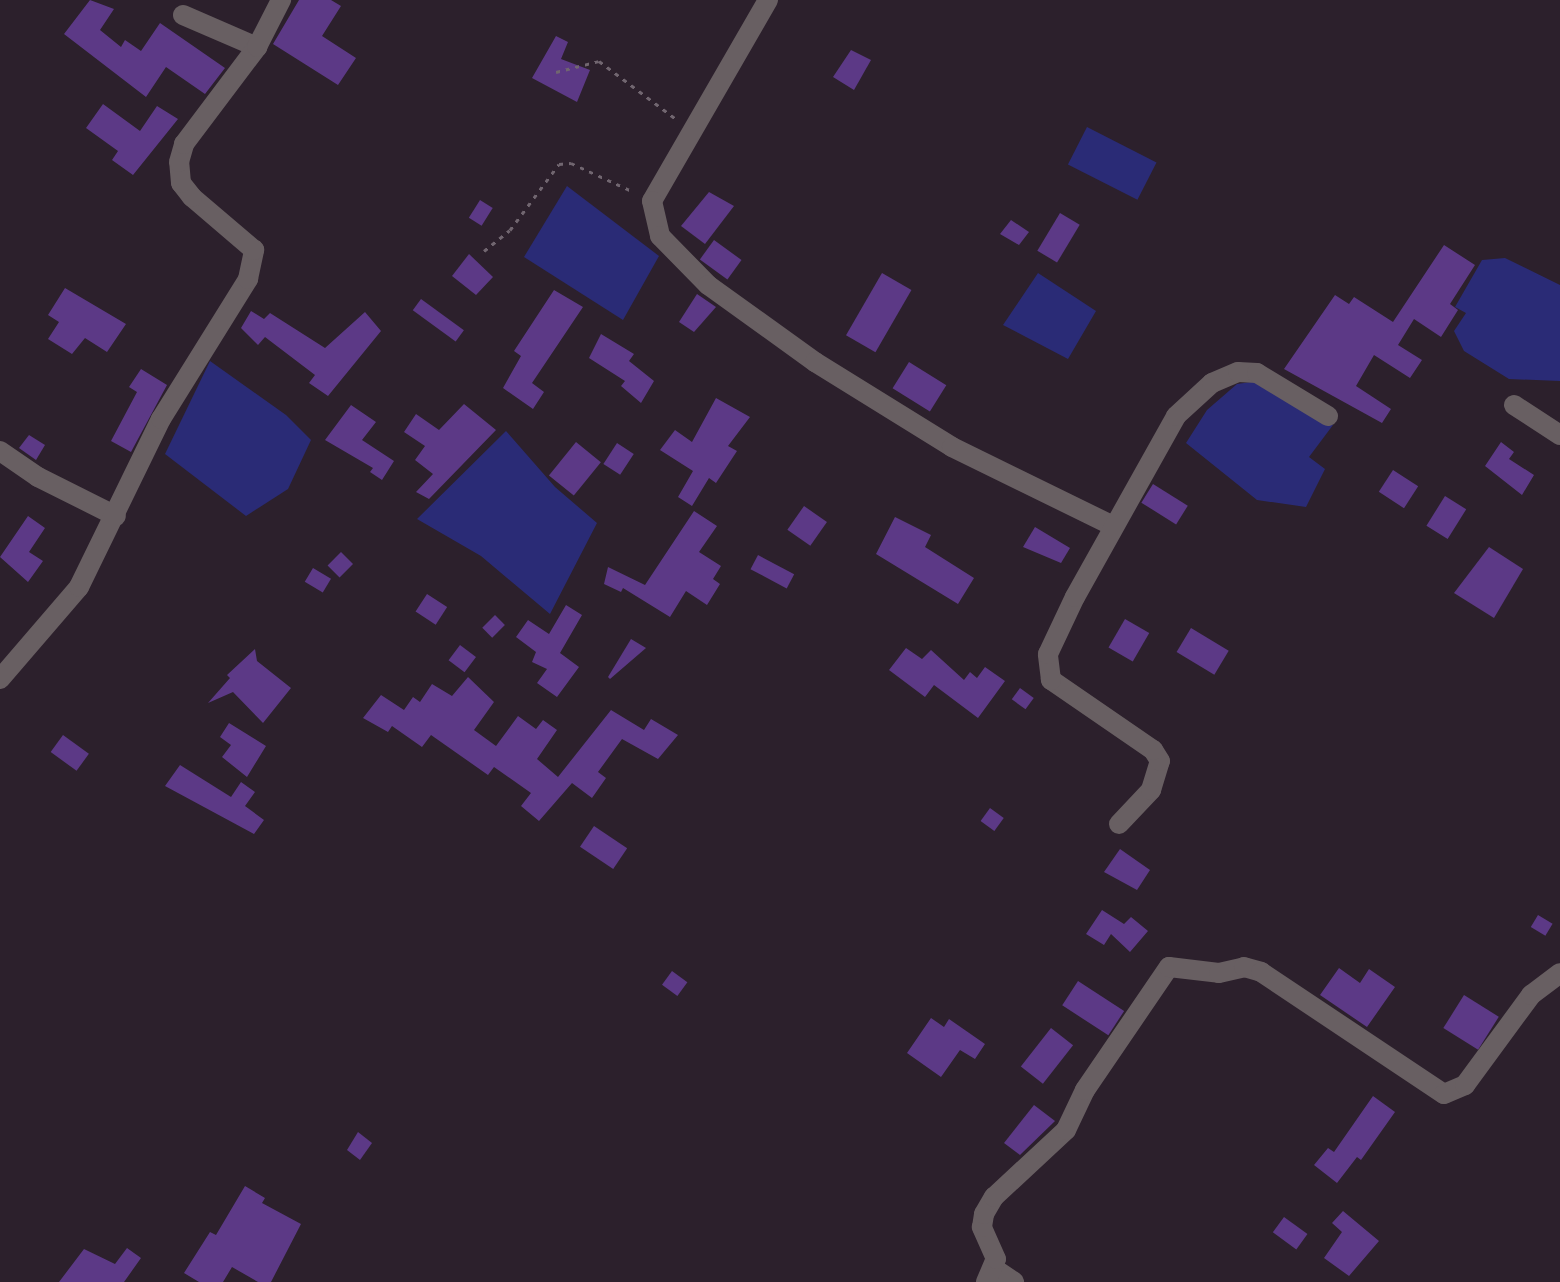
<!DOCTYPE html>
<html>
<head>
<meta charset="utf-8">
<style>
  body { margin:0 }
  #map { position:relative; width:1560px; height:1282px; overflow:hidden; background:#2c202c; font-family:"IBM Plex Serif",serif }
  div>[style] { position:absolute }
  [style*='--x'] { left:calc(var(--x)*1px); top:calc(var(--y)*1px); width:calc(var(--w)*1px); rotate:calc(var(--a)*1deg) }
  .water>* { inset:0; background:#2a2b76; transform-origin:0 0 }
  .building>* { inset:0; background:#5c3986; transform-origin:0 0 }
  .path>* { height:3px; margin-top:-1.5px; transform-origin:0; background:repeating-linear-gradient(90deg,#716670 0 4px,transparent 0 10px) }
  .minor>* { height:20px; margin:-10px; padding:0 10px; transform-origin:10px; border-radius:10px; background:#685f62 }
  span { translate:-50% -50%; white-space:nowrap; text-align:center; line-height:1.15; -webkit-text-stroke:7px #2c202c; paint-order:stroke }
</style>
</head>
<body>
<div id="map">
  <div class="water">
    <i style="left:1087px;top:127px;width:78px;height:42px;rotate:27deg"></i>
    <i style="clip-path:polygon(567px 186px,659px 256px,623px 320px,524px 257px)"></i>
    <i style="clip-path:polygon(1505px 258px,1560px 285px,1560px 381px,1509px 379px,1464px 351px,1454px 331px,1466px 313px,1455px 307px,1482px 260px)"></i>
    <i style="clip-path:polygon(1038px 273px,1096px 311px,1068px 359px,1003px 325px)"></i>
    <i style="clip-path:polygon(210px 361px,286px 415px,311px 440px,288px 489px,246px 516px,165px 454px)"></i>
    <i style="clip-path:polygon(1258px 381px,1333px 425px,1309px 457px,1325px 469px,1306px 507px,1257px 500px,1186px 443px,1207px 410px,1237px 384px)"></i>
    <i style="clip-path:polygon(506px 431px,555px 487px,597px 523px,550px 614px,481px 556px,417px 519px)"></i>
  </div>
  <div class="building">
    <i style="clip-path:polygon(90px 0,114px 9px,100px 30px,121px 47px,125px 40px,141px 51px,160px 23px,225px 68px,205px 94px,166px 67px,146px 97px,64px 34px)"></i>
    <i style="clip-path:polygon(299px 0,331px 0,341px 6px,322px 36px,356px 58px,338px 85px,273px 44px)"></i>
    <i style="clip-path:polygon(556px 36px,568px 42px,561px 59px,590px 70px,577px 102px,532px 78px)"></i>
    <i style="clip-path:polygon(851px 50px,871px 60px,854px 90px,833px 77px)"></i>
    <i style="clip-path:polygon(103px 104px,140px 131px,157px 106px,178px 119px,133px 175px,112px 160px,118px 151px,86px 128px)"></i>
    <i style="clip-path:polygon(709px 192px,734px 206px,705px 244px,681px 226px)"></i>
    <i style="left:480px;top:200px;width:15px;height:21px;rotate:32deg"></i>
    <i style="left:1060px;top:213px;width:23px;height:44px;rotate:31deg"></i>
    <i style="clip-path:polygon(1011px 220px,1029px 232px,1019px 245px,1000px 234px)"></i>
    <i style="left:714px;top:240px;width:34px;height:24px;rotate:36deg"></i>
    <i style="clip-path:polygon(1444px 245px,1475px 265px,1450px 304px,1458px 310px,1441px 337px,1414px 319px,1398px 345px,1422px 360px,1410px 378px,1374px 355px,1356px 386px,1391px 409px,1382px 423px,1284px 369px,1335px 295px,1349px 304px,1354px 297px,1393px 322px)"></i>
    <i style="clip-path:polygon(469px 254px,493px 277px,476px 295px,452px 276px)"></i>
    <i style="left:882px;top:273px;width:34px;height:72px;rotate:30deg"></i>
    <i style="clip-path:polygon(65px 288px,126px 324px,107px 352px,85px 338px,72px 354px,48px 339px,59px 322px,48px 315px)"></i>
    <i style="clip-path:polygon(554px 290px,583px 307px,532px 383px,544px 392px,533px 409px,503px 388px,521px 356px,514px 351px)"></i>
    <i style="clip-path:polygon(697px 294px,716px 307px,694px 332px,679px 322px)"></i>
    <i style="left:421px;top:299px;width:53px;height:14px;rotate:36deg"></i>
    <i style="clip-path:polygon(251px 311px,264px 319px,270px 313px,325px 348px,365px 312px,381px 331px,328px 396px,309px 383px,315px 375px,265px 337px,258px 345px,241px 328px)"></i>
    <i style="clip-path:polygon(601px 334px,634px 354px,629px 361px,654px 381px,641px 403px,621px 386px,625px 381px,589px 358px)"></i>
    <i style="left:909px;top:362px;width:44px;height:31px;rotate:32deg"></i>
    <i style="clip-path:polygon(141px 369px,167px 385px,131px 452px,111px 441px,137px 392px,129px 387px)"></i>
    <i style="clip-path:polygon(716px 398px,750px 417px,728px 446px,737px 451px,716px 483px,709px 478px,692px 506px,678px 497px,693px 471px,660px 450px,675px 430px,692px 442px)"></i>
    <i style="clip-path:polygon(464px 404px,496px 430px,429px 499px,416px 492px,433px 474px,415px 460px,425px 446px,404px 432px,416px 414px,439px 430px)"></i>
    <i style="clip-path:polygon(351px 405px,376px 422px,362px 440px,394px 461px,382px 480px,370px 472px,373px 468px,325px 440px)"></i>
    <i style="clip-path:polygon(29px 435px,45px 445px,36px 460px,19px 448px)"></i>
    <i style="left:576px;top:442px;width:32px;height:43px;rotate:39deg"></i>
    <i style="clip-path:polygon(1501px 442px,1514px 452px,1509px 459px,1534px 475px,1522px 495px,1485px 466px)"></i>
    <i style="left:617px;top:443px;width:20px;height:25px;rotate:33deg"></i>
    <i style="left:1393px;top:470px;width:30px;height:26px;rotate:33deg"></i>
    <i style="left:1153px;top:484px;width:41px;height:22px;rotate:32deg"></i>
    <i style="left:1445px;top:496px;width:25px;height:35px;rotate:32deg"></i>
    <i style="left:804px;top:506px;width:28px;height:29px;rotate:35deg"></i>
    <i style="clip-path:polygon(694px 511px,717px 526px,699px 552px,721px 566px,713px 579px,720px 584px,707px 605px,686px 591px,670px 617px,623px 588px,621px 592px,604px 584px,608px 567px,645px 585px)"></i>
    <i style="clip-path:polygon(28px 516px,45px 528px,29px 552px,43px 561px,28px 582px,0 557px)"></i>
    <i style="clip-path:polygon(895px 517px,931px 535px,925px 547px,974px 578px,958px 604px,876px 554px)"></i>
    <i style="clip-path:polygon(1035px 527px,1070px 548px,1061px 563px,1023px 547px)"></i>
    <i style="clip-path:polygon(1489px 547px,1523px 569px,1494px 618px,1454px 593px)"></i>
    <i style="left:341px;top:552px;width:17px;height:19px;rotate:45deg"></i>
    <i style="left:758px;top:555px;width:41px;height:16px;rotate:28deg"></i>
    <i style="left:313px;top:568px;width:21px;height:16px;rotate:31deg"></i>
    <i style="left:427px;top:594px;width:24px;height:21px;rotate:33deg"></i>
    <i style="clip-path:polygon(566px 605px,582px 615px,560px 653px,579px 667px,557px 697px,537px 683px,547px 669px,532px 662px,536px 652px,516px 637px,528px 620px,549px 634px)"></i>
    <i style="left:495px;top:615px;width:14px;height:18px;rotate:45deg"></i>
    <i style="left:1125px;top:619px;width:28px;height:33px;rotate:30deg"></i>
    <i style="left:1191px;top:628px;width:44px;height:28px;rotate:31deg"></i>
    <i style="clip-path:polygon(631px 639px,646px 648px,610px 679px,608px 677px)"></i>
    <i style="left:460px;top:645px;width:20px;height:19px;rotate:37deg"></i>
    <i style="clip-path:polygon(906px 648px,922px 659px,931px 650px,964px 680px,970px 672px,977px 678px,985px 667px,1005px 681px,978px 718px,934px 685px,925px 697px,889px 670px)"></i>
    <i style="clip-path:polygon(255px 649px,257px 661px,291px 688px,263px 723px,233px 692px,208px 703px,230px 678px,227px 675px)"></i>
    <i style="clip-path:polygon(468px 677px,494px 702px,474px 730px,496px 746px,518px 716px,536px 729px,543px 720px,557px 730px,537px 759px,558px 777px,611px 710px,644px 730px,651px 719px,678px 735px,658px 759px,622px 739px,598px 772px,606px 778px,592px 798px,572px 783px,539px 821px,521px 806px,531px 793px,494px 767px,488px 775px,431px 735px,422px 747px,392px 726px,388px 732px,363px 718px,381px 695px,404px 710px,413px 697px,420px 702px,432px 684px,452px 696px)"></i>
    <i style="left:1020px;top:688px;width:17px;height:14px;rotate:36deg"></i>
    <i style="clip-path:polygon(229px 723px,266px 746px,247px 777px,222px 757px,231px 745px,220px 737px)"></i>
    <i style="left:63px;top:735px;width:32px;height:21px;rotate:36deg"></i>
    <i style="clip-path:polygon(180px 765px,231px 797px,241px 782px,255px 792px,245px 806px,264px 820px,254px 834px,165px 786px)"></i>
    <i style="left:990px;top:808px;width:17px;height:16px;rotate:36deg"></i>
    <i style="left:594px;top:826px;width:40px;height:25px;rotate:34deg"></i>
    <i style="clip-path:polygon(1120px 849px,1150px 870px,1137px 890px,1104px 872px)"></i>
    <i style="clip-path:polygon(1102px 910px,1124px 924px,1131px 917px,1148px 931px,1130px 952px,1111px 934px,1104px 945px,1086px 934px)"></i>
    <i style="left:1538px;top:915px;width:17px;height:14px;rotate:31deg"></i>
    <i style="clip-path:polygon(1339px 968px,1360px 983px,1369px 969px,1395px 987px,1367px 1027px,1320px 995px)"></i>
    <i style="left:672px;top:971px;width:19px;height:17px;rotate:36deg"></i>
    <i style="left:1078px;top:981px;width:55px;height:29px;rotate:33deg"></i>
    <i style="left:1464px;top:995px;width:41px;height:39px;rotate:32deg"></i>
    <i style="clip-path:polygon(931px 1018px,944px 1027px,949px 1019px,985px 1044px,975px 1059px,960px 1050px,941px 1077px,907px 1053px)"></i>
    <i style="left:1051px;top:1028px;width:28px;height:49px;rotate:38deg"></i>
    <i style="clip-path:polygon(1373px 1096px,1395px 1112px,1361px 1160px,1357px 1157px,1337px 1183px,1314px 1165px,1328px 1148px,1334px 1152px)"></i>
    <i style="clip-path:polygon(1034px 1105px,1055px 1121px,1020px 1155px,1004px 1143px)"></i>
    <i style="clip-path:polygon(358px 1132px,372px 1143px,360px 1160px,347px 1150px)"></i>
    <i style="clip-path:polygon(245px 1186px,265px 1198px,262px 1203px,301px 1224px,271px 1282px,258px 1282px,232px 1267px,223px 1282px,199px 1282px,184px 1273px,210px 1232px,216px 1235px)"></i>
    <i style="clip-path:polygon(1343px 1211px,1379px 1241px,1349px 1276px,1324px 1258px,1342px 1232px,1332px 1223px)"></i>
    <i style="left:1284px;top:1217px;width:29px;height:19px;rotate:36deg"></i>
    <i style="clip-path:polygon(127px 1248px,141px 1258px,124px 1282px,59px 1282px,84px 1249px,115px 1264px)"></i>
  </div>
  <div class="path">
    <i style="--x:556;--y:72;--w:44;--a:-14.3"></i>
    <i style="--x:599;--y:61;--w:96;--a:37"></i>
    <i style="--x:484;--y:251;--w:33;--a:-39"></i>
    <i style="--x:510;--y:230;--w:82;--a:-53.4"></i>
    <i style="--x:559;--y:164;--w:12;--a:-5"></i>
    <i style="--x:571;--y:163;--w:69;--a:24.7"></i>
  </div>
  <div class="minor">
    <i style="--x:768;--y:0;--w:232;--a:120"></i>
    <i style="--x:652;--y:201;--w:36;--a:77"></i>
    <i style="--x:660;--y:236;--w:69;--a:45.6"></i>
    <i style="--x:708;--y:285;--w:132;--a:35.7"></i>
    <i style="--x:815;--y:362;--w:161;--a:31.8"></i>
    <i style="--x:952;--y:447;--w:179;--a:26.1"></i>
    <i style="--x:183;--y:15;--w:81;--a:23.4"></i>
    <i style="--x:1514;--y:405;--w:55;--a:33.1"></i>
    <i style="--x:0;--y:451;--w:46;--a:34.4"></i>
    <i style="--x:38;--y:477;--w:87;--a:26.6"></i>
    <i style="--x:0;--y:679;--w:121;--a:-49.3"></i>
    <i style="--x:79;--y:587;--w:187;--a:-64"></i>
    <i style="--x:161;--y:419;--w:165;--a:-58.1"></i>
    <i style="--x:248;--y:279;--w:30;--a:-78"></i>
    <i style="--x:254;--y:250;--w:82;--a:-139.5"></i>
    <i style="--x:192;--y:197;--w:18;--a:-128"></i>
    <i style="--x:181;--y:183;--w:21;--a:-95"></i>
    <i style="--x:179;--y:162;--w:19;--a:-74"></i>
    <i style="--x:184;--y:144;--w:121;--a:-53"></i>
    <i style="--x:257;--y:47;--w:53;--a:-62.9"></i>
    <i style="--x:1119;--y:824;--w:47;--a:-46.7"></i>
    <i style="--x:1151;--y:790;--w:30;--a:-73"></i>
    <i style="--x:1160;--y:761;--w:13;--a:-122"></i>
    <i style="--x:1153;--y:750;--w:124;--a:-145.5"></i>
    <i style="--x:1051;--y:680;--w:26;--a:-97"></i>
    <i style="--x:1048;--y:654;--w:63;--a:-64.7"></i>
    <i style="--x:1075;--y:597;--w:207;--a:-60.8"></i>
    <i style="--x:1176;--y:416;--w:49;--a:-42.5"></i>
    <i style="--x:1212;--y:383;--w:28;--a:-23"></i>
    <i style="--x:1238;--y:372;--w:19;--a:3"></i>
    <i style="--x:1257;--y:373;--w:83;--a:31.2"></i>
    <i style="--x:995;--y:1269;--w:23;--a:34"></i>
    <i style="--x:986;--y:1282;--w:25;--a:-67"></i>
    <i style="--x:996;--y:1259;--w:35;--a:-114"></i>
    <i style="--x:982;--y:1227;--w:13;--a:-81"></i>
    <i style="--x:984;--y:1214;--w:20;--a:-60"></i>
    <i style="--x:994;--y:1197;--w:98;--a:-42.9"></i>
    <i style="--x:1066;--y:1130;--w:44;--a:-64.6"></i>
    <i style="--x:1085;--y:1090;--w:149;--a:-55.7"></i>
    <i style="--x:1169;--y:967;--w:50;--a:6.8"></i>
    <i style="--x:1219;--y:973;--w:26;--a:-13"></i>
    <i style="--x:1244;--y:967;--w:18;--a:16"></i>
    <i style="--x:1261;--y:972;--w:220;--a:33.7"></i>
    <i style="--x:1444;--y:1094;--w:23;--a:-23"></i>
    <i style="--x:1465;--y:1085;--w:112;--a:-53.7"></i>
    <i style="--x:1531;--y:995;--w:36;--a:-37"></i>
  </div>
</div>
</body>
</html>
